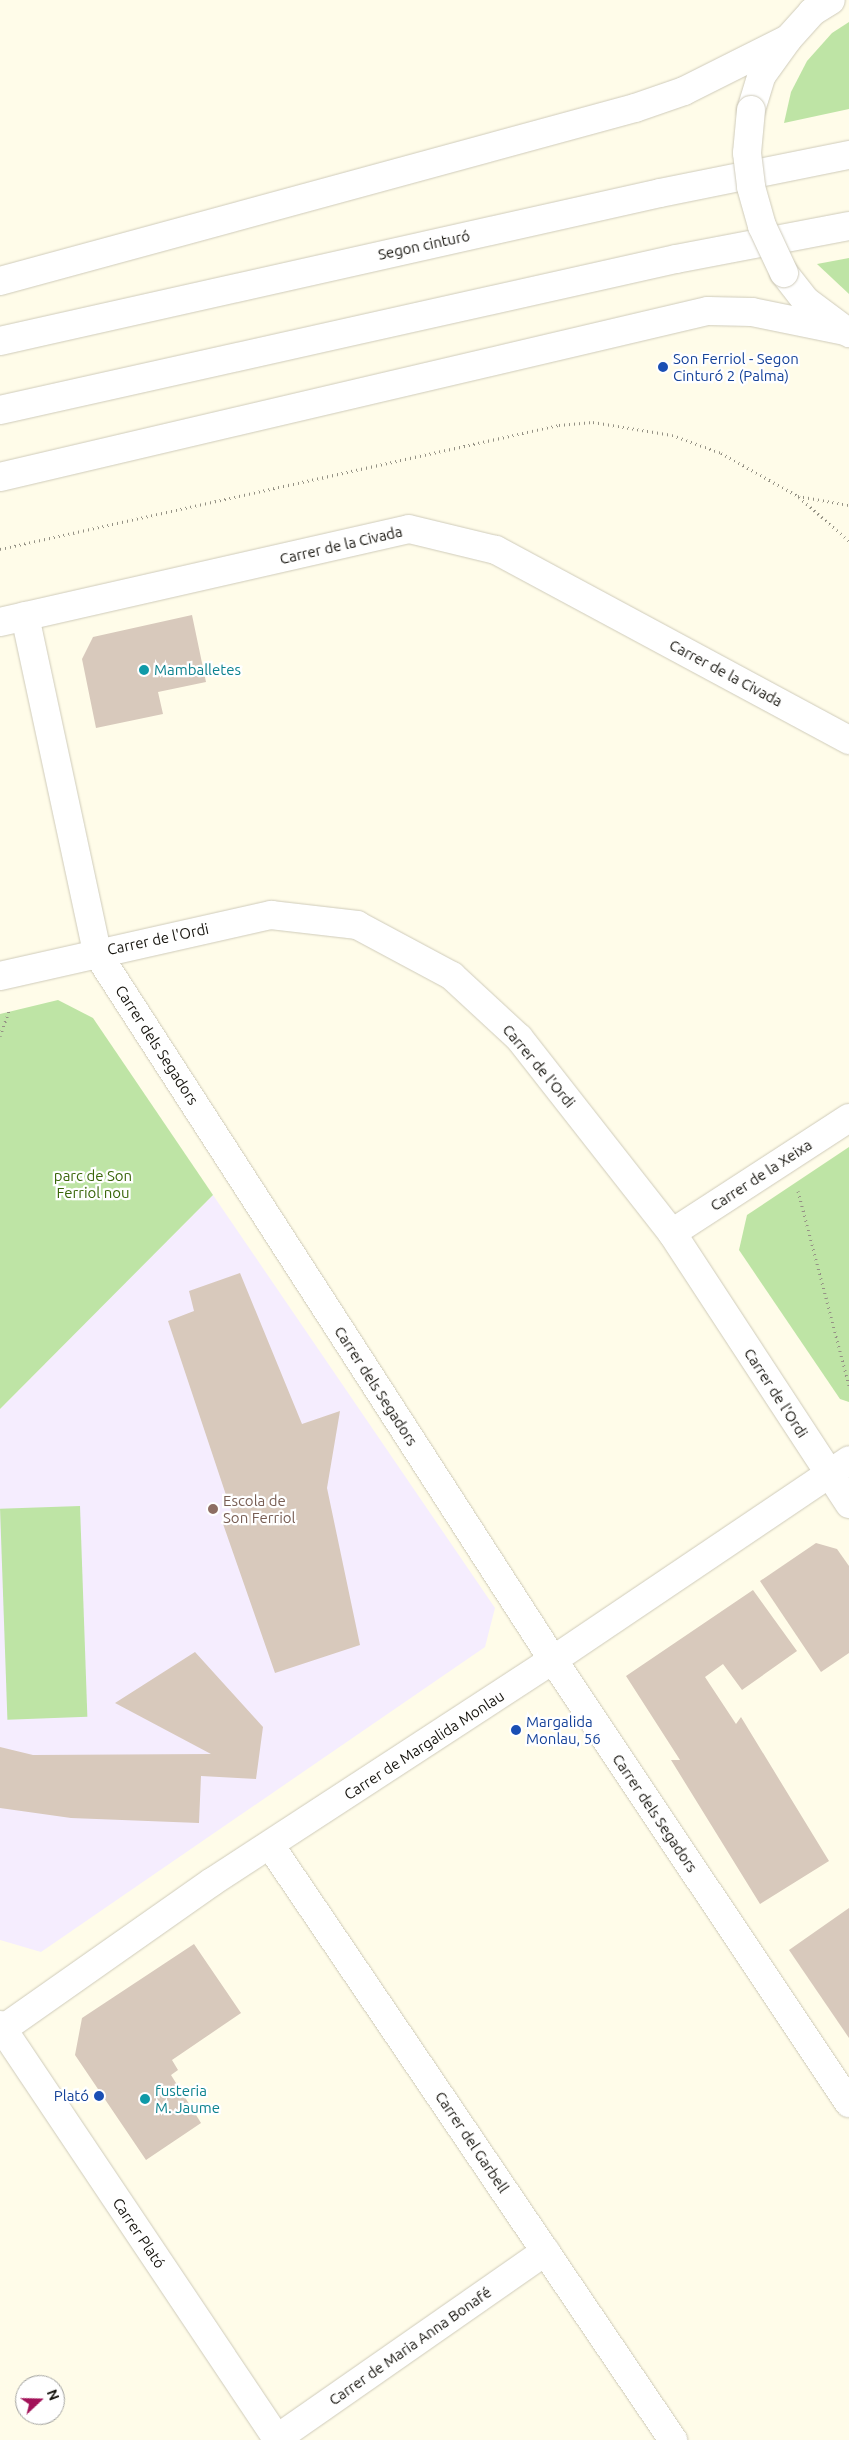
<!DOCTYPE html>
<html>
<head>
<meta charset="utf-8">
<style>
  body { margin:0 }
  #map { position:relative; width:849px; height:2440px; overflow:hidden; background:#fffce9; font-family:Ubuntu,sans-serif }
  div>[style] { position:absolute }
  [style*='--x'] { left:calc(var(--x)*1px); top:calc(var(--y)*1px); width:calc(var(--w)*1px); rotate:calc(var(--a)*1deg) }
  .education>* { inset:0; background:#f5edfe }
  .green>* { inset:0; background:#bee4a5; transform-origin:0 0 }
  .building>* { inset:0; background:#d8c9bc }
  .path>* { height:3px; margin-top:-1.5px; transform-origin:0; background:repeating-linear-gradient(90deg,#959285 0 1px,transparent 0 5px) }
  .roads { filter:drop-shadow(0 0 1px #cfcbba) drop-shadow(0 0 1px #cfcbba) }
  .minor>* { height:28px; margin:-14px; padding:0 14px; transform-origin:14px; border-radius:14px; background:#fff }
  .primary>* { height:28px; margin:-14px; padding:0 14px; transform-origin:14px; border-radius:14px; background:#fff }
  .trunk>* { height:28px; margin:-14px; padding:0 14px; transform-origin:14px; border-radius:14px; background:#fff }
  .bridges { filter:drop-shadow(0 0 1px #cfcbba) drop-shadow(0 0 1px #cfcbba) }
  .primary-bridge>* { height:28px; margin:-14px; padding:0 14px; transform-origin:14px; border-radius:14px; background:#fff }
  .dots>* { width:14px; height:14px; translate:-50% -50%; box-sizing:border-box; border:2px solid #fff; border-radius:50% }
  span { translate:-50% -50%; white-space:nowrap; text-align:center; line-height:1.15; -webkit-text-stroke:4.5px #fff; paint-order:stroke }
  .street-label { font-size:15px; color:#15130d }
  .transit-label { font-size:15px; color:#164399 }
  .left { translate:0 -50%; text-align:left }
  .right { translate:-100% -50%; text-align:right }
  .culture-label { font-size:15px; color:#0d838f }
  .park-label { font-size:15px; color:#3a660a }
  .education-label { font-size:15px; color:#785e54 }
  .north { position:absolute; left:15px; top:2375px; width:50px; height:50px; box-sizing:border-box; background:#fff; border:1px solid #a1a19e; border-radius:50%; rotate:69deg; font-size:14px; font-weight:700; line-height:20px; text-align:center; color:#15130d }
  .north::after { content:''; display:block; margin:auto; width:18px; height:22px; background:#a21259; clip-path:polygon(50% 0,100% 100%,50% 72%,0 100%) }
</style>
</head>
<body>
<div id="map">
  <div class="education">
    <i style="clip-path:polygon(213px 1195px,495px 1608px,485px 1647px,41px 1952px,0 1940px,0 1409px)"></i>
  </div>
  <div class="green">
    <i style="clip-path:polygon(849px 22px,849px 109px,784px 123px,791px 92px,807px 61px,832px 33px)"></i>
    <i style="clip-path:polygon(849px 258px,849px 294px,817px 264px)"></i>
    <i style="clip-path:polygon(58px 1000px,93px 1018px,213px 1195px,0 1409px,0 1014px)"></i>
    <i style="clip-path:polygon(849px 1147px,849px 1402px,840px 1399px,739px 1250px,747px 1215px)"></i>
    <i style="left:80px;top:1506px;width:211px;height:80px;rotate:88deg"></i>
  </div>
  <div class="building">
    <i style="clip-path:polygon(192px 615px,206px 682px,158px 692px,163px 714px,96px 728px,82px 659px,93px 637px)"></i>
    <i style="clip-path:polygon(240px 1273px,302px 1424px,340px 1411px,327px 1488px,360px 1645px,275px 1673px,222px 1521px,233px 1516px,168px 1321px,194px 1311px,189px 1291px)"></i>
    <i style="clip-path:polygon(816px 1543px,837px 1549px,849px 1566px,849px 1653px,821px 1672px,760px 1581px)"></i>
    <i style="clip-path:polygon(753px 1590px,797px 1651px,742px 1690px,723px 1664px,705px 1677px,736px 1724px,741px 1717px,829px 1861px,760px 1904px,671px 1760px,680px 1760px,626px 1676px)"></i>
    <i style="clip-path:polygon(195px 1652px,263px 1727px,256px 1779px,201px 1776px,199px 1823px,71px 1818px,0 1808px,0 1747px,33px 1755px,211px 1754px,115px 1703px)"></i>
    <i style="clip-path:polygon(849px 1908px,849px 2038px,789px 1950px)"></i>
    <i style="clip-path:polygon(194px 1944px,241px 2013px,172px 2060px,178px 2070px,171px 2075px,201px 2123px,146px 2160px,75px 2055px,82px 2018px)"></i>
  </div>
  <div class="path">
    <i style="--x:799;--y:497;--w:67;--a:41.3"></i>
    <i style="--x:0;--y:549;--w:573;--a:-12.51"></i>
    <i style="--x:559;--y:425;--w:34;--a:-5"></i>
    <i style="--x:593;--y:422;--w:80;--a:9.3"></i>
    <i style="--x:672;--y:435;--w:52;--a:20.2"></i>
    <i style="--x:721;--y:453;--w:88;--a:29.2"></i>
    <i style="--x:798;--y:496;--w:52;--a:10"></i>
    <i style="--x:0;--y:1036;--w:29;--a:-70"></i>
    <i style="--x:798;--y:1191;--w:202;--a:75.3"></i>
  </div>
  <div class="roads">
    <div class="minor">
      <i style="--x:25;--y:616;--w:345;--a:77.9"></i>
      <i style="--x:97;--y:953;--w:841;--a:57.18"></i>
      <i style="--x:553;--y:1660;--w:533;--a:56.25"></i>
      <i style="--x:0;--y:622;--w:419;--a:-12.8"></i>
      <i style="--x:409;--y:529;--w:89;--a:13.6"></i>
      <i style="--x:496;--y:550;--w:401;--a:28.3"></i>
      <i style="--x:0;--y:976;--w:278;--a:-12.7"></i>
      <i style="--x:271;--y:915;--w:87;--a:6.6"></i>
      <i style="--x:357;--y:925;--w:108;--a:28.2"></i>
      <i style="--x:452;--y:976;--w:91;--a:42.8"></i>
      <i style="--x:519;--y:1038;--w:248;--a:51.9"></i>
      <i style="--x:672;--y:1233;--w:324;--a:56.8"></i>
      <i style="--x:672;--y:1233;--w:211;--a:-33"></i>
      <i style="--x:270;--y:1845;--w:719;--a:55.89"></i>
      <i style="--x:0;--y:2025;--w:500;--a:56.2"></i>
      <i style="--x:0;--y:2031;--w:259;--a:-35.1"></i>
      <i style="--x:212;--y:1882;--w:407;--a:-33.1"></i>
      <i style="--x:553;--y:1660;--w:357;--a:-34"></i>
      <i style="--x:275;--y:2440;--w:330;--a:-34.9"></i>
    </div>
    <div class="primary">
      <i style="--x:751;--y:110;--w:37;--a:-73"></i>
      <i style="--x:762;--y:75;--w:44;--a:-54.2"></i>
      <i style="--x:788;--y:39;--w:36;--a:-48"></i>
      <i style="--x:812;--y:12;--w:22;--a:-32"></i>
      <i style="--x:784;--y:273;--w:36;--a:52"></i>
      <i style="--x:806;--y:301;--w:54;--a:36.7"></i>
    </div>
    <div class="trunk">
      <i style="--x:0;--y:281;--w:658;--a:-15.24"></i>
      <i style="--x:635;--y:108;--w:52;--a:-19.1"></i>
      <i style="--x:684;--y:91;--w:116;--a:-26.6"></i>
      <i style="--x:0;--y:341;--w:676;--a:-12.64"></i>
      <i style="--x:660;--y:193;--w:193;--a:-11.4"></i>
      <i style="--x:0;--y:410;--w:693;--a:-12.59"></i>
      <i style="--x:676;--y:259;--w:176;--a:-10.8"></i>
      <i style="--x:0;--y:477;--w:727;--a:-13.2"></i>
      <i style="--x:708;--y:311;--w:44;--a:1.3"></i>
      <i style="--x:752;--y:312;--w:95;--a:11.5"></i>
    </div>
  </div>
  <div class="bridges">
    <div class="primary-bridge">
      <i style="--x:751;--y:110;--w:43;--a:95.3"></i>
      <i style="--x:747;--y:153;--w:34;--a:83"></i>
      <i style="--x:751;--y:187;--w:41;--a:74.2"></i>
      <i style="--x:762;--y:226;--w:52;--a:64.9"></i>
    </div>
  </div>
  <div class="dots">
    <i style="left:663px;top:367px;background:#1a4fb4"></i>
    <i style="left:144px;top:670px;background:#0f9aa8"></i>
    <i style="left:213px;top:1509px;background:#8d6e63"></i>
    <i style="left:516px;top:1730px;background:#1a4fb4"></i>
    <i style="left:99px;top:2096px;background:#1a4fb4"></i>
    <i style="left:145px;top:2099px;background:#0f9aa8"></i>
  </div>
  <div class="street-label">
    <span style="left:424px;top:245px;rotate:-12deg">Segon cinturó</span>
    <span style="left:341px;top:545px;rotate:-13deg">Carrer de la Civada</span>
    <span style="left:726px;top:673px;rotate:28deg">Carrer de la Civada</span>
    <span style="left:158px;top:939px;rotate:-12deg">Carrer de l'Ordi</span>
    <span style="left:157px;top:1045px;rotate:57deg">Carrer dels Segadors</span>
    <span style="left:539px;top:1066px;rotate:50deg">Carrer de l'Ordi</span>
    <span style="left:761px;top:1175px;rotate:-33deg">Carrer de la Xeixa</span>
    <span style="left:376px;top:1386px;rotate:57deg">Carrer dels Segadors</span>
    <span style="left:776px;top:1393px;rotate:57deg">Carrer de l'Ordi</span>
    <span style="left:424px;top:1745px;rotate:-33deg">Carrer de Margalida Monlau</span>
    <span style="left:655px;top:1813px;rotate:56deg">Carrer dels Segadors</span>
    <span style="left:472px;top:2142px;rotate:56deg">Carrer del Garbell</span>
    <span style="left:139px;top:2233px;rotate:56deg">Carrer Plató</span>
    <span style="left:410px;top:2346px;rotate:-35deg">Carrer de Maria Anna Bonafé</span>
  </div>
  <div class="transit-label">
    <span class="left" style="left:673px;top:367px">Son Ferriol - Segon<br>Cinturó 2 (Palma)</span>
    <span class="left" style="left:526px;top:1730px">Margalida<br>Monlau, 56</span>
    <span class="right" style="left:89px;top:2096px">Plató</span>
  </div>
  <div class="culture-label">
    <span class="left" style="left:154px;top:670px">Mamballetes</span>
    <span class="left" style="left:155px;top:2099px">fusteria<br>M. Jaume</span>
  </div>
  <div class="park-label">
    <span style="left:93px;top:1184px">parc de Son<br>Ferriol nou</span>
  </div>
  <div class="education-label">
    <span class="left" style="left:223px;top:1509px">Escola de<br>Son Ferriol</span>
  </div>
  <div class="north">N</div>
</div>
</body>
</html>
